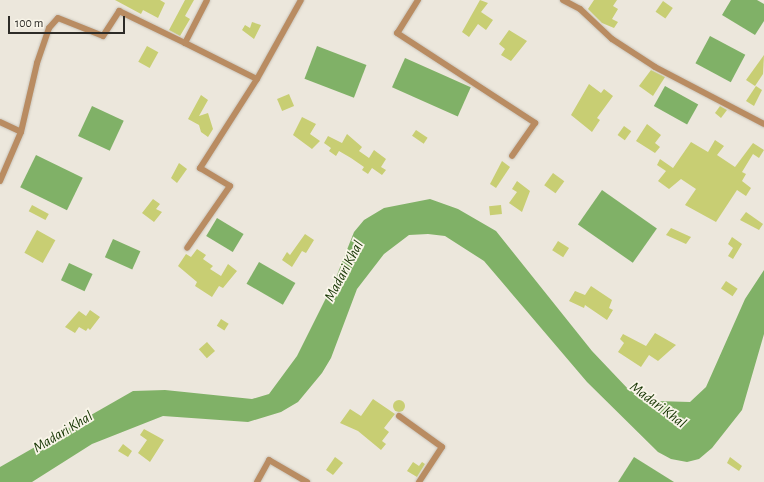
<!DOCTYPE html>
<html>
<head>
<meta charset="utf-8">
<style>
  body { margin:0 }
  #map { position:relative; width:764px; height:482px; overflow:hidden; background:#ece7dc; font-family:"Alegreya Sans",sans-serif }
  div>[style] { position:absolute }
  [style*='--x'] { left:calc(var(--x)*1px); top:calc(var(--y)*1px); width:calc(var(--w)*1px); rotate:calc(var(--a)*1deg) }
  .water>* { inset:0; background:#80b167; transform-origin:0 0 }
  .building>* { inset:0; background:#c8ce73; transform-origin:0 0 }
  .round { border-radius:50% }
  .roads { filter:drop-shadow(0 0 1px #cac5bb) drop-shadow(0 0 1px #cac5bb) }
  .street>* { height:6px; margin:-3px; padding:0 3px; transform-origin:3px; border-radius:3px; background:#b98c62 }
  span { translate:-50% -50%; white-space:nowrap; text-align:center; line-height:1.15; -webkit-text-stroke:3.5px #f9f5e9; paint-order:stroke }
  .water-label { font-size:15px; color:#143300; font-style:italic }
  .scale { position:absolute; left:8px; top:16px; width:117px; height:18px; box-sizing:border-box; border:2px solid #2d2b27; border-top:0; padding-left:5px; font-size:12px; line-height:14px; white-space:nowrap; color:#2d2b27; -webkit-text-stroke:3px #f9f5e9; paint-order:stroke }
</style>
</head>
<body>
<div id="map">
  <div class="water">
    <i style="clip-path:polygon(731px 0,757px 0,764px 4px,764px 21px,755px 35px,722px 15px)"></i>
    <i style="left:710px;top:36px;width:40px;height:31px;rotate:28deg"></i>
    <i style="left:317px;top:46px;width:53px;height:35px;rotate:21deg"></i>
    <i style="left:405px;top:58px;width:72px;height:32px;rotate:24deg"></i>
    <i style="left:665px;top:86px;width:38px;height:23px;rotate:29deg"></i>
    <i style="left:92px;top:106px;width:35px;height:33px;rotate:25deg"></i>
    <i style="left:36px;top:155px;width:52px;height:36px;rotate:26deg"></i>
    <i style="left:602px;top:190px;width:67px;height:42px;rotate:35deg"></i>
    <i style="clip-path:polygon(430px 199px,458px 209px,496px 231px,592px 351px,629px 390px,656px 401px,690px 402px,706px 387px,745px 299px,764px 270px,764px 334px,742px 410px,712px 448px,699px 459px,687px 462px,671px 459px,658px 452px,587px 382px,484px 261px,445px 236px,428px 234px,409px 235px,384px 254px,357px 289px,331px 358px,322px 373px,298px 402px,281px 412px,248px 422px,163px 416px,92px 444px,32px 482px,0 482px,0 467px,133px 391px,165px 390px,252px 399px,269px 394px,297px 356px,335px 280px,354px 232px,364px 220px,384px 208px)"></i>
    <i style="left:217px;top:218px;width:31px;height:21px;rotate:31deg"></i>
    <i style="left:113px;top:239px;width:30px;height:20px;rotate:24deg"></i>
    <i style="left:259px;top:262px;width:42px;height:25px;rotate:30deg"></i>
    <i style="left:69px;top:263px;width:26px;height:19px;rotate:25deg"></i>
    <i style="clip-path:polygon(634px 457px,674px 482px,618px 482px)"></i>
  </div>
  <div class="building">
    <i style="clip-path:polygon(115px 0,160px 0,165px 3px,158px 18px,143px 10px,141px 14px)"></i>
    <i style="clip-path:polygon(185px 0,194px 0,185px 16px,190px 19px,180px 36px,169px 30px)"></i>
    <i style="clip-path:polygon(480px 0,488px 3px,481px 12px,493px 20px,486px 30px,478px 24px,469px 37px,462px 32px)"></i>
    <i style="clip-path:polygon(594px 0,617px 0,613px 6px,618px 9px,612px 19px,618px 22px,614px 28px,602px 23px,588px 9px)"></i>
    <i style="left:663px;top:1px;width:12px;height:13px;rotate:35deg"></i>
    <i style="clip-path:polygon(252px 22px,261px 25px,254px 39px,242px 30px,245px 25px,250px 28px)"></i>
    <i style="clip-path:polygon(509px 30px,527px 41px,511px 61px,501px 55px,505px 49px,499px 44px)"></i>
    <i style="left:147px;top:46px;width:13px;height:18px;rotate:29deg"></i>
    <i style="clip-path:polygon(764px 55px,763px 74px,755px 86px,746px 80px)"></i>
    <i style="clip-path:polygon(651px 70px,665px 77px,653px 96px,639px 86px)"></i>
    <i style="clip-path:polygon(589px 84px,601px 93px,604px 89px,613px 96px,597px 118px,600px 120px,592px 132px,571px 115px)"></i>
    <i style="clip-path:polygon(756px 86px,762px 90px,754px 106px,746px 101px)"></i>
    <i style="left:289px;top:94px;width:13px;height:13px;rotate:67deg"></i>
    <i style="clip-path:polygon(201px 95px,208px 100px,199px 116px,208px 113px,213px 129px,208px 137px,201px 132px,199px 125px,188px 119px)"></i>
    <i style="clip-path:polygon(720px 106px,727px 110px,721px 118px,715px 113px)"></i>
    <i style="clip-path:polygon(302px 117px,316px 124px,310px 134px,320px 141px,312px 149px,293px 135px)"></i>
    <i style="clip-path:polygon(647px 124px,661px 135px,655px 143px,660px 147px,655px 153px,636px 141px)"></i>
    <i style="left:624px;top:126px;width:9px;height:11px;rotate:36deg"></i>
    <i style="left:416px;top:130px;width:14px;height:7px;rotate:34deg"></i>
    <i style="clip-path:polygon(347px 134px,362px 147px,359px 151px,369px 158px,374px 150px,386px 159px,381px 167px,386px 170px,382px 175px,372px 168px,368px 174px,362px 170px,364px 167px,351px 158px,339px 151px,336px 156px,329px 151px,331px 148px,324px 143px,328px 136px,342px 143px)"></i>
    <i style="clip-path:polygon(715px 140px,724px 146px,717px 155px,735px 167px,753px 143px,764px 150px,759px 158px,753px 154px,742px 172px,746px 174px,742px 181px,751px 188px,746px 196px,737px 190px,716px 222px,685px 205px,696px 189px,681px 179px,669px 189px,658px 181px,666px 171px,657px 165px,660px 159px,673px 168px,691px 142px,708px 152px)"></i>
    <i style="clip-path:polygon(502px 161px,510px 167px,496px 188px,490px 184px)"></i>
    <i style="clip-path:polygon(179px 163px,187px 169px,177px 183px,171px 178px)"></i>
    <i style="left:553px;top:173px;width:14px;height:15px;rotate:36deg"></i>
    <i style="clip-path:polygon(517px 181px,530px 191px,522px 212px,509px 203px,517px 192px,512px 189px)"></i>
    <i style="clip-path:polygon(153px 199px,160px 204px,156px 209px,162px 212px,154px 222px,142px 213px)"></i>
    <i style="left:32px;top:205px;width:19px;height:7px;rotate:28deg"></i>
    <i style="left:501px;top:205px;width:9px;height:12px;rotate:84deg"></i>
    <i style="clip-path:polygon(746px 212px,763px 224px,759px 230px,740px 220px)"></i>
    <i style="clip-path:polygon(671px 228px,691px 237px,686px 244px,666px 235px)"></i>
    <i style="left:37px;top:230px;width:21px;height:26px;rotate:29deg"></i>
    <i style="clip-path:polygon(305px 234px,314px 240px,306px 253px,302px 251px,292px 267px,282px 260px,287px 252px,290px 255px)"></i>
    <i style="clip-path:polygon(732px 237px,742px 244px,733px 259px,728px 256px,733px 248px,728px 244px)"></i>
    <i style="left:558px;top:241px;width:13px;height:11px;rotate:32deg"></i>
    <i style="clip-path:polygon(197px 249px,206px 255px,203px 259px,213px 266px,210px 269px,221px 276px,228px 264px,237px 271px,223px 288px,219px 286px,212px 297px,195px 286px,197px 282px,178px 266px,186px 254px,191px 257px)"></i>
    <i style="left:726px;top:281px;width:14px;height:9px;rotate:34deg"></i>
    <i style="clip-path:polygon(591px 286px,612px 300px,609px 308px,613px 310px,607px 320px,585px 305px,584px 308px,569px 301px,575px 291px,585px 295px)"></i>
    <i style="clip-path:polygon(90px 310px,100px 317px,90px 330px,88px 328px,86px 331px,79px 327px,75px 333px,65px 327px,79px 311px,86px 316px)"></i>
    <i style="left:221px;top:319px;width:9px;height:8px;rotate:32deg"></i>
    <i style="clip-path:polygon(655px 333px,676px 345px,658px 361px,649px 355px,641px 367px,618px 352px,624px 343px,620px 339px,623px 334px,646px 346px)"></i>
    <i style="left:207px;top:342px;width:12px;height:11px;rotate:48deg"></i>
    <i style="clip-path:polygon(373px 399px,395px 414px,384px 428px,389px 432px,382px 441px,386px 444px,381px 450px,358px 431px,340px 423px,350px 409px,361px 416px)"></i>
    <i class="round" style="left:393px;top:400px;width:12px;height:12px"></i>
    <i style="clip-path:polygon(144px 429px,164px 440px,150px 462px,138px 453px,147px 440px,140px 435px)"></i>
    <i style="clip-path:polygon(123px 444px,132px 451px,128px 457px,118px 451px)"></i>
    <i style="clip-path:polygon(335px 457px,343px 463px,333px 475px,326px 470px)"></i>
    <i style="clip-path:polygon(730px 457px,742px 466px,739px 471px,727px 463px)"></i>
    <i style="clip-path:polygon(413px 462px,419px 466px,422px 462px,425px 464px,417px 477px,407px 471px)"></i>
  </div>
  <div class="roads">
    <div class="street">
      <i style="--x:418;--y:0;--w:39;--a:122"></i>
      <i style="--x:397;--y:33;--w:165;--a:33.1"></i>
      <i style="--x:535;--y:123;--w:40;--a:124.9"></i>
      <i style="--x:563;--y:0;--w:19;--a:28"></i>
      <i style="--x:580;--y:9;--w:44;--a:43.2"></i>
      <i style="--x:612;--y:39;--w:51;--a:33.1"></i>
      <i style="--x:655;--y:67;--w:123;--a:27.6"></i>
      <i style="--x:185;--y:43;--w:80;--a:26.6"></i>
      <i style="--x:257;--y:79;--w:106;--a:122.6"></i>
      <i style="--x:200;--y:168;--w:35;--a:31"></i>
      <i style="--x:230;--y:186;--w:75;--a:124.7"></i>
      <i style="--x:257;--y:79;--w:90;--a:-60.9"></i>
      <i style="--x:0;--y:122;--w:23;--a:25"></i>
      <i style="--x:0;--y:181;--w:53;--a:-66.8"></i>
      <i style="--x:21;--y:132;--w:71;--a:-76.9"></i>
      <i style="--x:37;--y:63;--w:37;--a:-71"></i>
      <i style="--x:49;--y:28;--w:13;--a:-48"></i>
      <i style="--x:58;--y:18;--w:48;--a:21.8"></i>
      <i style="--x:103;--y:36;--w:30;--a:-57"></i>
      <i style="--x:119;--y:11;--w:73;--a:25.9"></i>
      <i style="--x:185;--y:43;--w:48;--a:-62.9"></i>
      <i style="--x:399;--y:416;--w:53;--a:35.8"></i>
      <i style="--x:442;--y:447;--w:42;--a:123.3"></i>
      <i style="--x:257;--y:482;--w:25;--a:-61"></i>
      <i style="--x:269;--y:460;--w:44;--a:30.1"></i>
    </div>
  </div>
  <div class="water-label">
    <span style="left:344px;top:271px;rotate:-62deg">Madari Khal</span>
    <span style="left:658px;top:405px;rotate:37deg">Madari Khal</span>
    <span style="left:63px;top:432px;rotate:-31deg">Madari Khal</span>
  </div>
  <div class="scale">100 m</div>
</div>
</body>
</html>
